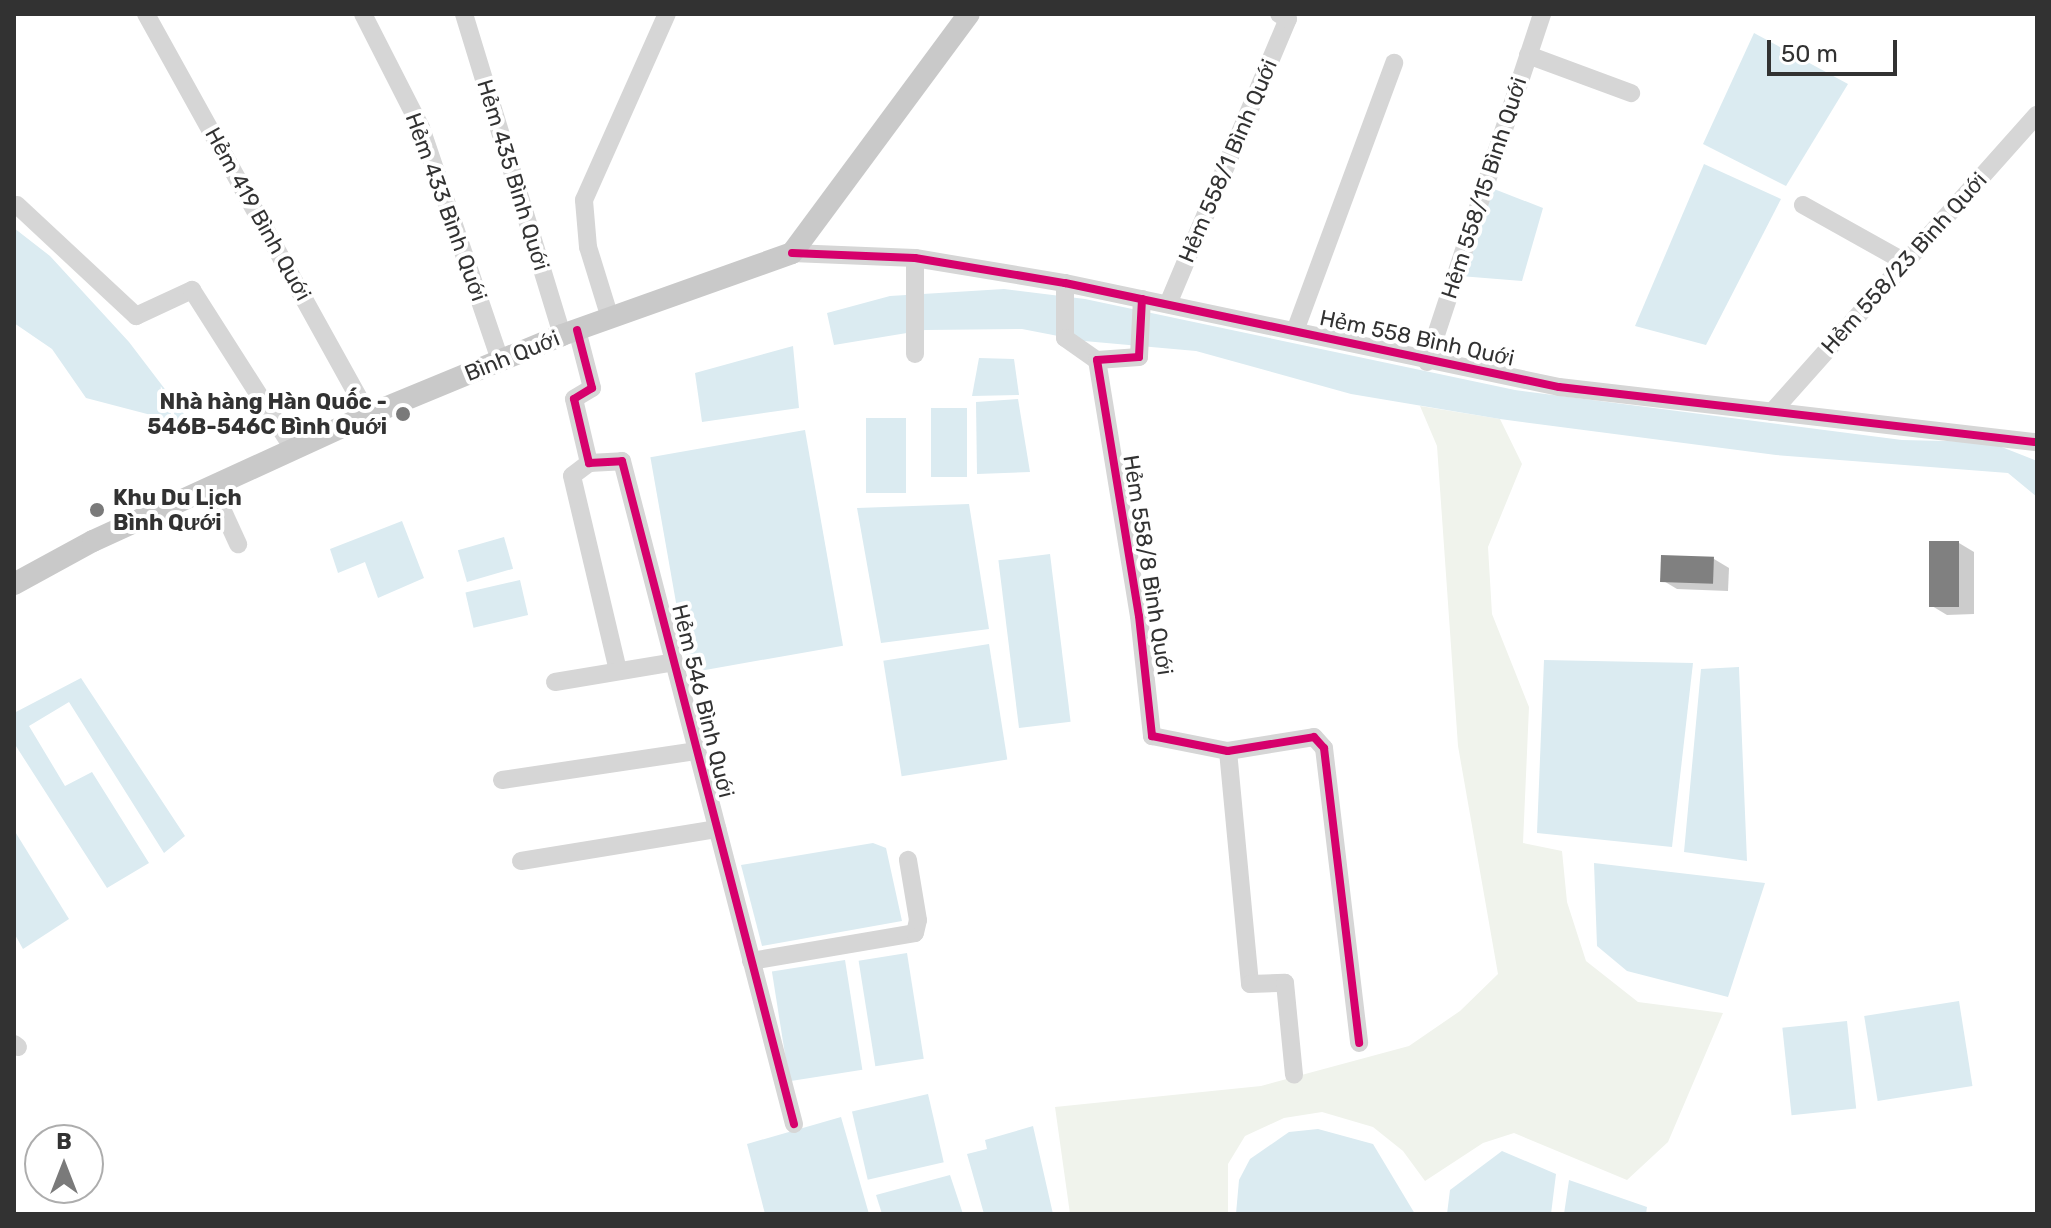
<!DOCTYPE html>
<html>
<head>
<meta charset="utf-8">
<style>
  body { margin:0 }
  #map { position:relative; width:2051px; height:1228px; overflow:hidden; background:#fff; font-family:Rubik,sans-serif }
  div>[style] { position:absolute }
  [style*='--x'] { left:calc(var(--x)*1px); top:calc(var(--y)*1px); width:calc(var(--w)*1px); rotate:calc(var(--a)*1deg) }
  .green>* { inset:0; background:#f0f3ec }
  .water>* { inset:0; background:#dbebf1; transform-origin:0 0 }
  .shadow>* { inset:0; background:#0003 }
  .building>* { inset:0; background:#808080; transform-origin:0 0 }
  .minor>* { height:18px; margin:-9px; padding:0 9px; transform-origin:9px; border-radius:9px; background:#d6d6d6 }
  .major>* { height:22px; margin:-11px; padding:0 11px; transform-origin:11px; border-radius:11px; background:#c9c9c9 }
  .cycleway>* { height:8px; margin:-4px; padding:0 4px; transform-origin:4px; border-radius:4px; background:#d6006c }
  .dots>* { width:22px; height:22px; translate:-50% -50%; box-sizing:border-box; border:4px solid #fff; border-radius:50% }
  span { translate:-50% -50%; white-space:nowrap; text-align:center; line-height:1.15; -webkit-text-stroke:8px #fff; paint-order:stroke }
  .street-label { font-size:22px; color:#323232 }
  .poi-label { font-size:22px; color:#323232; font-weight:700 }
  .right { translate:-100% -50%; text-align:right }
  .left { translate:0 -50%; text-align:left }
  .frame { position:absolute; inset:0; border:16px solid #323232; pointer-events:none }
  .north { position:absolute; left:24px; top:1124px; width:80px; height:80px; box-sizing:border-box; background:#fff; border:2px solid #adadad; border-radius:50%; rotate:0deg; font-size:22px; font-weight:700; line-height:32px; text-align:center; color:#323232 }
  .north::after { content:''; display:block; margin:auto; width:28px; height:36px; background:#7a7a7a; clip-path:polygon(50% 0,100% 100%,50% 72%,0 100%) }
  .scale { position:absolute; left:1767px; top:40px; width:130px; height:36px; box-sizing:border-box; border:4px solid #323232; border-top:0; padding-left:10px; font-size:24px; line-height:28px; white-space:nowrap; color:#323232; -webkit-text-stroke:6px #fff; paint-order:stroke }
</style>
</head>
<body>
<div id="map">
  <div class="green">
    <i style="clip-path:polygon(1420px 406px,1500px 419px,1522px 464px,1488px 547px,1492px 614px,1529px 707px,1523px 843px,1562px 851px,1567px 902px,1586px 961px,1638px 1002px,1723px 1013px,1668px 1142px,1627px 1180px,1514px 1133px,1483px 1143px,1425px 1181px,1403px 1151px,1373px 1127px,1322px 1112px,1284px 1118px,1245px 1136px,1228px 1164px,1228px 1214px,1070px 1214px,1055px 1107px,1261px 1086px,1409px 1046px,1460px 1011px,1498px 974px,1458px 746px,1437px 446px)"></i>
  </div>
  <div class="water">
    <i style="clip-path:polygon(1754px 33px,1848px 84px,1786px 186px,1703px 144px)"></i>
    <i style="clip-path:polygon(1704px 164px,1781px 199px,1706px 345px,1635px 326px)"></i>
    <i style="clip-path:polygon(1489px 187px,1543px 208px,1522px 281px,1460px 276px)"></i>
    <i style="clip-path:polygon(14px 228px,50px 256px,129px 342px,193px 426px,86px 398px,52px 349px,14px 323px)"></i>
    <i style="clip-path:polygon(1004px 289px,1085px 299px,1515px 390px,1902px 440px,1989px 442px,2037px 461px,2037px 497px,2008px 473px,1776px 455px,1500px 419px,1351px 394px,1196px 351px,1084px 341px,1022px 329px,925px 330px,834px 345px,827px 313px,890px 296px)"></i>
    <i style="clip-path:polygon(793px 346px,799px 408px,702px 422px,695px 373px)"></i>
    <i style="clip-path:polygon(979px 358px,1014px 359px,1019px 395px,972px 396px)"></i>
    <i style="clip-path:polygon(1018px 399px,1030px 472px,977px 474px,976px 402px)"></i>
    <i style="left:931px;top:408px;width:36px;height:69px"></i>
    <i style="left:866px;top:418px;width:40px;height:75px"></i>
    <i style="left:805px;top:430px;width:219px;height:157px;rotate:80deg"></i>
    <i style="clip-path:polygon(969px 504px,989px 629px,881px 643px,857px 508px)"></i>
    <i style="clip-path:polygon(402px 521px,424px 578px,378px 598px,365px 562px,338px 573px,330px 549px)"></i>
    <i style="left:504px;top:537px;width:33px;height:48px;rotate:74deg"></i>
    <i style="left:1050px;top:554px;width:169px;height:52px;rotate:83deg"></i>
    <i style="left:520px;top:580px;width:36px;height:56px;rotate:77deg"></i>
    <i style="left:989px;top:644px;width:117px;height:107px;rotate:81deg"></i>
    <i style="clip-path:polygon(1544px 660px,1693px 663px,1672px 847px,1537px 833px)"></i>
    <i style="clip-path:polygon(1739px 667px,1739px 668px,1747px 861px,1684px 852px,1701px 669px)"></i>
    <i style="clip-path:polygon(81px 678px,185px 836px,164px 853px,69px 702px,29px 726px,65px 786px,92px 772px,149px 863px,107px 888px,14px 743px,14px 713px)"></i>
    <i style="clip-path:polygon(14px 830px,69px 919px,23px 949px,14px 933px)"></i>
    <i style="clip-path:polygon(873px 843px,886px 848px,902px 921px,762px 946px,741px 865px)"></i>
    <i style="clip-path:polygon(1594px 863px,1765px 883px,1728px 997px,1627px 971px,1597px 946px)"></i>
    <i style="left:907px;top:953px;width:107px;height:49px;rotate:81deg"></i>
    <i style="left:845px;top:960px;width:111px;height:74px;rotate:81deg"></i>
    <i style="left:1959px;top:1001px;width:86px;height:96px;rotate:81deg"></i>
    <i style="left:1847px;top:1021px;width:88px;height:65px;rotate:84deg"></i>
    <i style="left:928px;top:1094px;width:70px;height:78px;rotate:77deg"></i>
    <i style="clip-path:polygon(841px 1117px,869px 1214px,765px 1214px,747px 1144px)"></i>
    <i style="clip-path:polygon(1033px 1126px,1053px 1214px,984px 1214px,967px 1154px,987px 1149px,985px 1140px)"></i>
    <i style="clip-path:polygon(1318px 1129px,1373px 1144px,1415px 1214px,1236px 1214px,1239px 1180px,1250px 1159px,1289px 1132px)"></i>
    <i style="clip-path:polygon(1502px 1151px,1556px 1174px,1551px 1214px,1447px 1214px,1450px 1190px)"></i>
    <i style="clip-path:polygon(950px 1175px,963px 1214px,882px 1214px,876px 1195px)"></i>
    <i style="clip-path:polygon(1569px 1180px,1647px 1207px,1646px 1214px,1564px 1214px)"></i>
  </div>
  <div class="shadow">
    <i style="clip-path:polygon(1959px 543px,1974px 552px,1974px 614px,1947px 615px,1932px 606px)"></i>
    <i style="clip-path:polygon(1714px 559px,1729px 568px,1728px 591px,1677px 589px,1662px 580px)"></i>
  </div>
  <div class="building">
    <i style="left:1929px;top:541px;width:30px;height:66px"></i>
    <i style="left:1661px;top:555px;width:53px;height:27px;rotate:2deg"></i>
  </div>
  <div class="minor">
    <i style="--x:146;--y:14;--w:458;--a:61"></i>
    <i style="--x:363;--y:14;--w:128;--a:63"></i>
    <i style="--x:421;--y:128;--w:245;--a:71.2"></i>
    <i style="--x:464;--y:14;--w:336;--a:73"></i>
    <i style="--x:1528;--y:55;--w:110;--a:20.3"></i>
    <i style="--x:17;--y:205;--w:163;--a:43"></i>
    <i style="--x:136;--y:316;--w:62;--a:-24.9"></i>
    <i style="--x:192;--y:290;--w:190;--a:57.5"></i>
    <i style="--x:1803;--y:205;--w:117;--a:29.2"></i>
    <i style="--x:792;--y:253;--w:123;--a:2.3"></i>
    <i style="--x:915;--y:258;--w:152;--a:9.5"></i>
    <i style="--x:1065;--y:283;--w:505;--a:11.89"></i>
    <i style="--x:1559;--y:387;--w:481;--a:6.6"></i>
    <i style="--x:915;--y:258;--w:96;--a:90"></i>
    <i style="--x:1065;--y:283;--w:55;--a:90"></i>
    <i style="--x:1065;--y:338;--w:39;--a:35"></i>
    <i style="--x:1142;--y:299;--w:58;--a:93"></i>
    <i style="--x:1139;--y:357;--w:42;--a:175.9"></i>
    <i style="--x:1097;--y:360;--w:259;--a:80.7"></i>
    <i style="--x:1139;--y:616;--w:121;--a:83.8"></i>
    <i style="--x:1152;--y:736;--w:77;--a:11.2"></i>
    <i style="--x:1228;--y:751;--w:87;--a:-9.2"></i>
    <i style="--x:1314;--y:737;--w:15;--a:48"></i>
    <i style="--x:1324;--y:748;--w:297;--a:83.2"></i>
    <i style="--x:1168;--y:304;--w:309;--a:-67.2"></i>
    <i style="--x:1288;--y:19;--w:10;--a:-151"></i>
    <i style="--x:610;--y:318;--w:74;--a:-107.2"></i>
    <i style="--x:588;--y:247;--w:47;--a:-94.9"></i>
    <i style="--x:584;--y:200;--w:204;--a:-66"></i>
    <i style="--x:577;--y:330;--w:60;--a:75.5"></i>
    <i style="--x:592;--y:388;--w:21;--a:149"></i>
    <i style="--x:574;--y:399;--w:66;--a:76.8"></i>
    <i style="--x:589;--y:463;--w:33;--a:-3"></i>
    <i style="--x:622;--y:461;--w:685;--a:75.46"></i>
    <i style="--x:1295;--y:331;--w:286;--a:-69.7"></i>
    <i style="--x:1427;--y:362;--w:367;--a:-71.7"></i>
    <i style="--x:1772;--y:412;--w:398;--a:-48.3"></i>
    <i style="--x:589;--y:463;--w:21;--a:143"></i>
    <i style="--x:572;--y:476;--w:200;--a:76.7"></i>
    <i style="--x:212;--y:487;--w:63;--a:65.5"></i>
    <i style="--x:555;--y:682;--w:121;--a:-9.5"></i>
    <i style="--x:1228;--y:751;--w:234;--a:84.6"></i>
    <i style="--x:1250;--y:984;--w:35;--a:-2"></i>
    <i style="--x:1285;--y:983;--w:92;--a:84.4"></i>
    <i style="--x:502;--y:780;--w:197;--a:-8.5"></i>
    <i style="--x:521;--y:861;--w:199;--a:-9.3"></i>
    <i style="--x:751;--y:961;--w:166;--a:-9.7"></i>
    <i style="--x:915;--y:933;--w:13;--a:-77"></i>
    <i style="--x:918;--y:920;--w:61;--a:-99.5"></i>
    <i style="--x:14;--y:1044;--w:5;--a:37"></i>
  </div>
  <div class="major">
    <i style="--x:14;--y:584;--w:90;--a:-28.6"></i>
    <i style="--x:93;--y:541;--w:302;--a:-24.6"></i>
    <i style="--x:368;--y:415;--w:210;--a:-22.4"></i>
    <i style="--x:562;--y:335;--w:244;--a:-19.6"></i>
    <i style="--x:792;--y:253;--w:297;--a:-53.5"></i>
  </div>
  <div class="cycleway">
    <i style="--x:792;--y:253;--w:123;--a:2.3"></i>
    <i style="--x:915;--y:258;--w:152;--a:9.5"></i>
    <i style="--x:1065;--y:283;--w:505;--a:11.89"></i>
    <i style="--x:1559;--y:387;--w:481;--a:6.6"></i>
    <i style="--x:1142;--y:299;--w:58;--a:93"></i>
    <i style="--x:1139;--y:357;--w:42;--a:175.9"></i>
    <i style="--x:1097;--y:360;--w:259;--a:80.7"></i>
    <i style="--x:1139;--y:616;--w:121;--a:83.8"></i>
    <i style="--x:1152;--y:736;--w:77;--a:11.2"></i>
    <i style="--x:1228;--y:751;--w:87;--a:-9.2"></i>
    <i style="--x:1314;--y:737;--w:15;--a:48"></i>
    <i style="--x:1324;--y:748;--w:297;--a:83.2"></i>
    <i style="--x:577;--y:330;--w:60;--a:75.5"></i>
    <i style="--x:592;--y:388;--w:21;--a:149"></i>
    <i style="--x:574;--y:399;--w:66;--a:76.8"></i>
    <i style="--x:589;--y:463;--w:33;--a:-3"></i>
    <i style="--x:622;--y:461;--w:685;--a:75.46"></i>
  </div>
  <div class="dots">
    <i style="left:403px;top:414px;background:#7a7a7a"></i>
    <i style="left:97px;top:510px;background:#7a7a7a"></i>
  </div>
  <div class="street-label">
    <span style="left:1228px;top:161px;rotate:-67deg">Hẻm 558/1 Bình Quới</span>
    <span style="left:513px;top:175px;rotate:73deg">Hẻm 435 Bình Quới</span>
    <span style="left:1484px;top:188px;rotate:-72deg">Hẻm 558/15 Bình Quới</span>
    <span style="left:446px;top:207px;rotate:70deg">Hẻm 433 Bình Quới</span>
    <span style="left:258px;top:214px;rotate:61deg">Hẻm 419 Bình Quới</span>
    <span style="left:1904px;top:263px;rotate:-48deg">Hẻm 558/23 Bình Quới</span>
    <span style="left:1417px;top:338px;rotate:12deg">Hẻm 558 Bình Quới</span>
    <span style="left:512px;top:356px;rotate:-22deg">Bình Quới</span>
    <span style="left:1148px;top:565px;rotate:81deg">Hẻm 558/8 Bình Quới</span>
    <span style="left:703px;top:701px;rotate:76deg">Hẻm 546 Bình Quới</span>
  </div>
  <div class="poi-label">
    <span class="right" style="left:387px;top:414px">Nhà hàng Hàn Quốc -<br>546B-546C Bình Quới</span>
    <span class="left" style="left:113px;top:510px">Khu Du Lịch<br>Bình Qưới</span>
  </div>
  <div class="frame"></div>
  <div class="north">B</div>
  <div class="scale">50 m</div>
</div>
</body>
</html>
